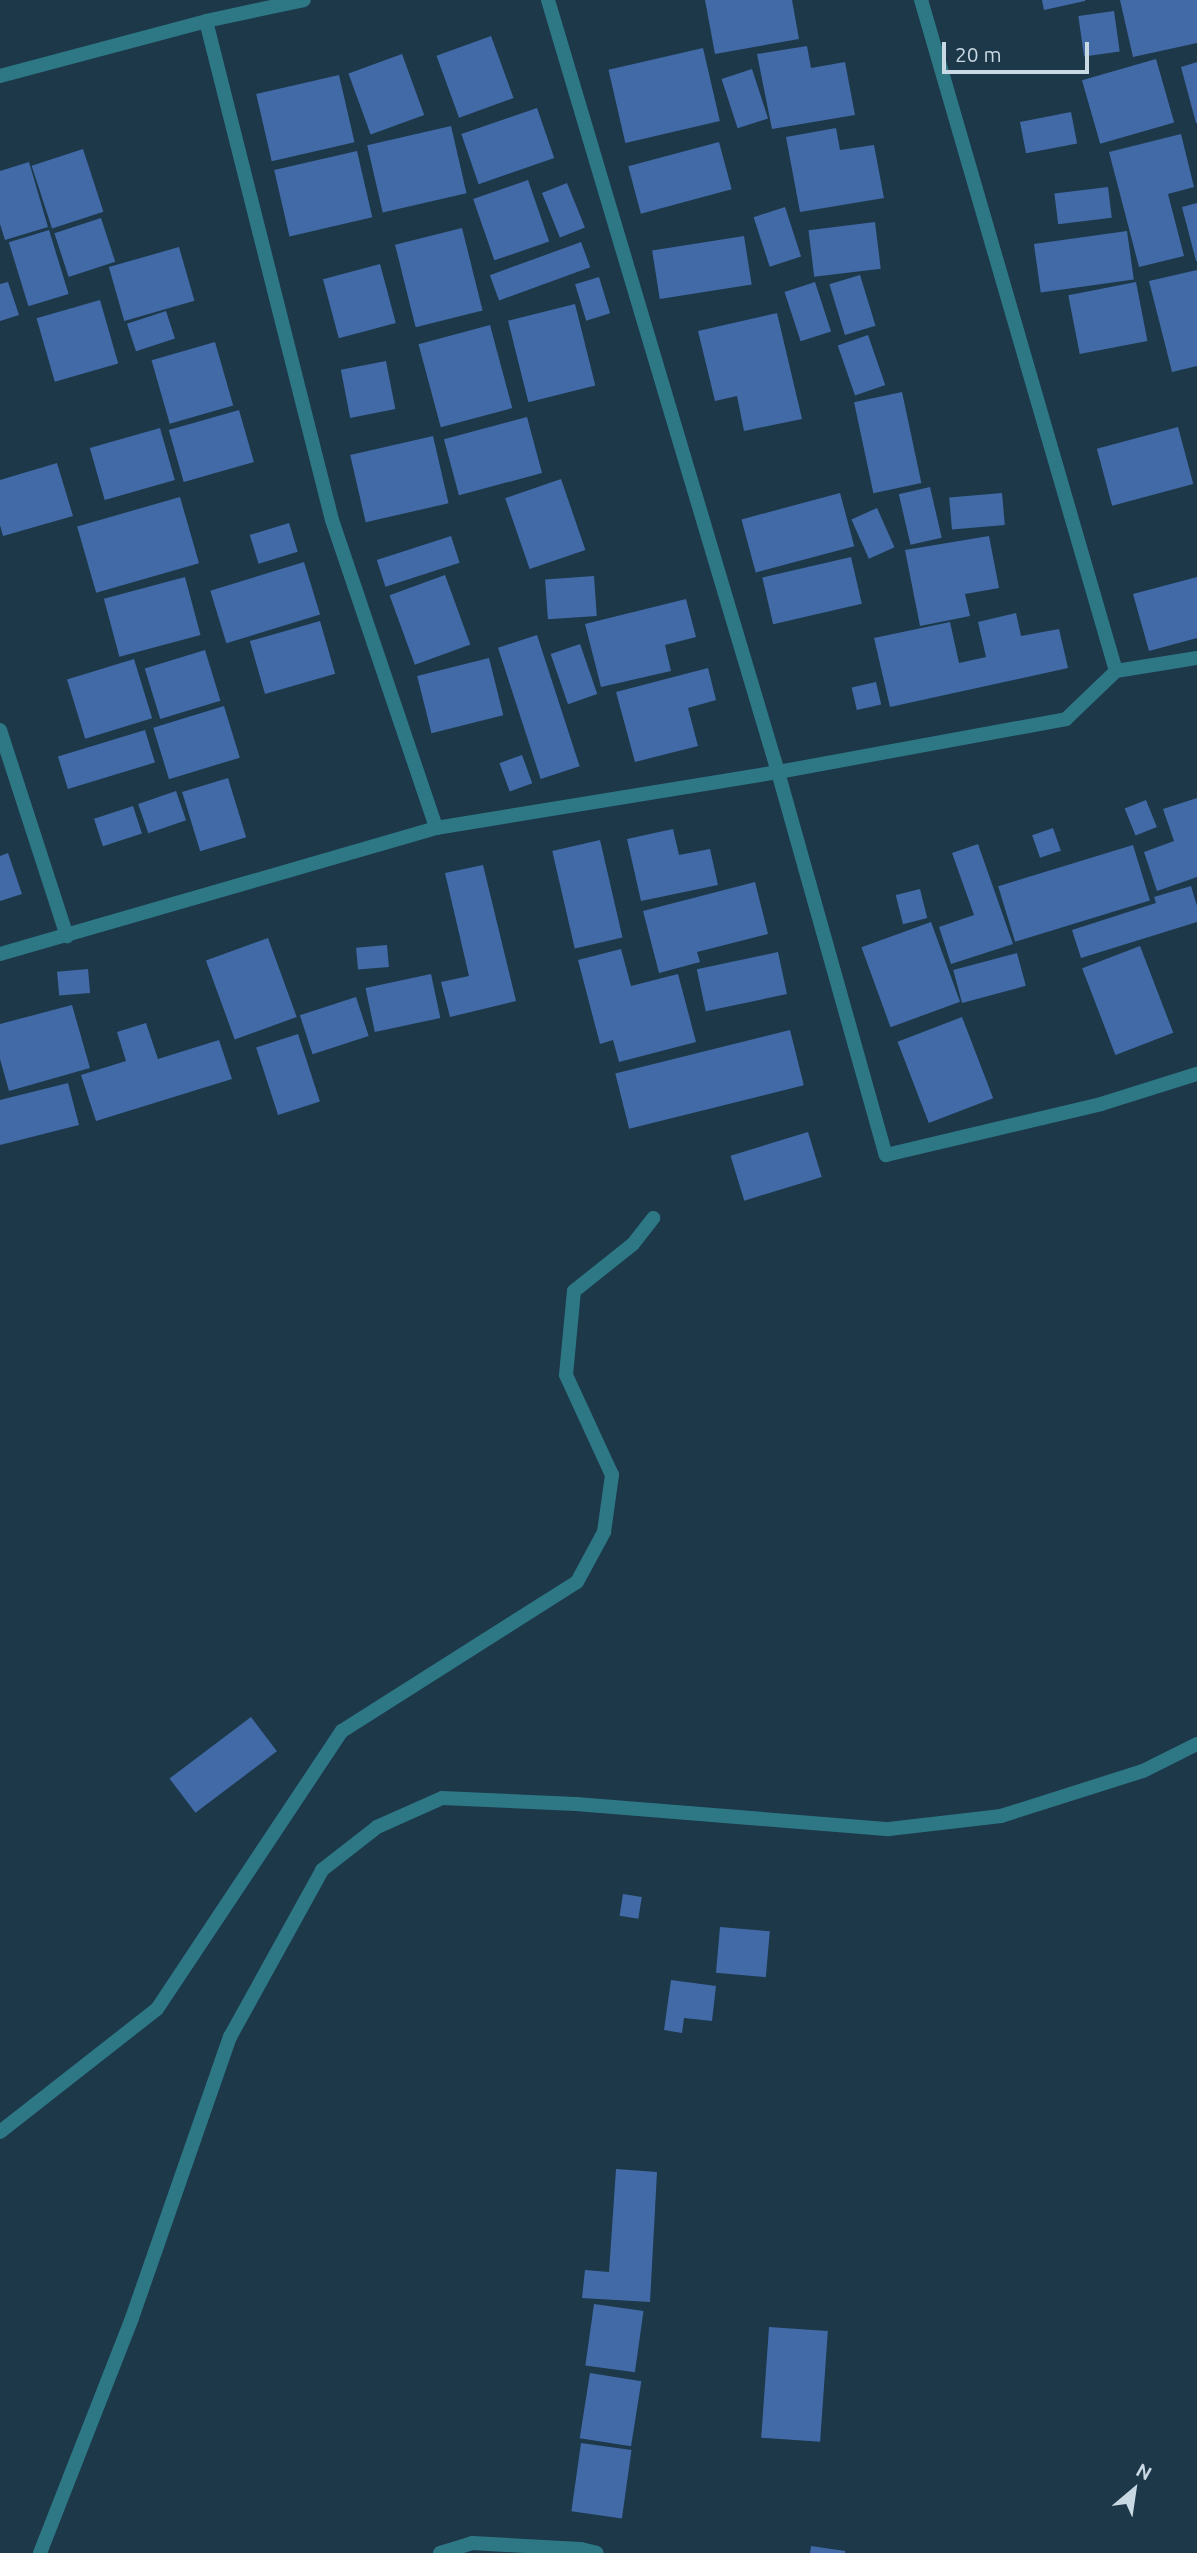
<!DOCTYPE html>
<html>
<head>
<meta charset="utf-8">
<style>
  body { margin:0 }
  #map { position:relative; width:1197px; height:2553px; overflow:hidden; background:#1c3849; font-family:Ubuntu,sans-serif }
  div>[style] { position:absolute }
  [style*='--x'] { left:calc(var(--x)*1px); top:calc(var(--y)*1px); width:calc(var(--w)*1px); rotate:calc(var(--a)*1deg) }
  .building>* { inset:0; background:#426aa7; transform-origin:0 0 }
  .minor>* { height:14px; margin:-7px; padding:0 7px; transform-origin:7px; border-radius:7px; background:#2e7886 }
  span { translate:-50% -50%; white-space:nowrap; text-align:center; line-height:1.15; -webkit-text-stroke:6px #1c3849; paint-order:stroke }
  .north { position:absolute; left:1099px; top:2455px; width:70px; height:70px; -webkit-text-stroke:5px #1c3849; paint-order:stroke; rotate:29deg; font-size:19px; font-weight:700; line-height:28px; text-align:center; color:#c9d9e3 }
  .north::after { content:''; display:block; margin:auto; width:24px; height:32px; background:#c9d9e3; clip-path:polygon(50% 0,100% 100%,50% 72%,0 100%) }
  .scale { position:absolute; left:942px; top:42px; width:147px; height:32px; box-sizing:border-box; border:4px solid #c9d9e3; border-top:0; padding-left:9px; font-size:21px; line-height:24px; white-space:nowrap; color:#c9d9e3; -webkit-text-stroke:5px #1c3849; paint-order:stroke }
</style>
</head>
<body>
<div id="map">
  <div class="building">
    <i style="clip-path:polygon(705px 0,792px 0,799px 39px,715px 54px)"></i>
    <i style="clip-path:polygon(1042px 0,1085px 0,1085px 1px,1044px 10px)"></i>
    <i style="clip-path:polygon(1120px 0,1197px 0,1197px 43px,1133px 57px)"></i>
    <i style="left:1114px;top:11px;width:41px;height:36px;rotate:82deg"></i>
    <i style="left:491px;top:36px;width:66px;height:58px;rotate:70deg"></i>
    <i style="clip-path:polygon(807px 46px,811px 68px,845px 62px,855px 115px,772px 129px,757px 54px)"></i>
    <i style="left:703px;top:48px;width:75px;height:97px;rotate:77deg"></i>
    <i style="left:402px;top:54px;width:65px;height:57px;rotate:70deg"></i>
    <i style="left:1156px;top:59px;width:66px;height:77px;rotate:74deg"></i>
    <i style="clip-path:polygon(1197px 62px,1197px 123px,1196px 123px,1181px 67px)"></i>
    <i style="left:752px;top:69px;width:52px;height:32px;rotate:72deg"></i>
    <i style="left:339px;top:75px;width:69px;height:85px;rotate:77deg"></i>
    <i style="left:537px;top:108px;width:53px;height:80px;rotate:71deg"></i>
    <i style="left:1071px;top:112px;width:32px;height:52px;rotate:79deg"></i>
    <i style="left:451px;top:126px;width:69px;height:86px;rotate:77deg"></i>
    <i style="clip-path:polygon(836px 128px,840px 150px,874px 145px,884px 198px,800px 212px,786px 137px)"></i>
    <i style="clip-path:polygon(1181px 134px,1194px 187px,1168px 194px,1184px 256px,1139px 267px,1109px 152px)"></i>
    <i style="left:719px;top:142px;width:49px;height:94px;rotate:75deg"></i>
    <i style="left:83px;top:149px;width:66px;height:54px;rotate:72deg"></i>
    <i style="left:357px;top:151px;width:68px;height:85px;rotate:77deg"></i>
    <i style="clip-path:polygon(29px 162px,48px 227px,5px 240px,0 224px,0 171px)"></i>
    <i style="left:528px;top:180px;width:65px;height:58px;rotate:71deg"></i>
    <i style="left:567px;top:183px;width:48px;height:27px;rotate:68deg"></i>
    <i style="left:1108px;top:187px;width:31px;height:54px;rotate:83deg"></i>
    <i style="clip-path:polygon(1197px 203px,1197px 261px,1196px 261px,1182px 207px)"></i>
    <i style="left:785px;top:207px;width:52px;height:33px;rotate:72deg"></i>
    <i style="left:101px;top:218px;width:46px;height:49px;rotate:72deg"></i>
    <i style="left:875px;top:222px;width:47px;height:67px;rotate:83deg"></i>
    <i style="left:462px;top:228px;width:85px;height:69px;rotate:76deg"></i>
    <i style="left:49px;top:230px;width:67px;height:42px;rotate:73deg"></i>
    <i style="left:1127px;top:231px;width:49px;height:94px;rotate:82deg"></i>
    <i style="left:744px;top:236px;width:49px;height:93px;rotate:81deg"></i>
    <i style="left:581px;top:242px;width:27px;height:97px;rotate:70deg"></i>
    <i style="left:179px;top:247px;width:56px;height:73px;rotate:74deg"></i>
    <i style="left:380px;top:264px;width:61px;height:59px;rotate:75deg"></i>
    <i style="clip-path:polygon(1197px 270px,1197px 366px,1172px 372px,1149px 281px)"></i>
    <i style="left:860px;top:275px;width:53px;height:32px;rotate:73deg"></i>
    <i style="left:599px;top:277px;width:38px;height:25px;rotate:73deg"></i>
    <i style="clip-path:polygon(8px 282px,19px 315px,0 321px,0 284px)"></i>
    <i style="left:815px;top:282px;width:52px;height:32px;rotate:72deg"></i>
    <i style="left:1136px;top:282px;width:60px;height:69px;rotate:79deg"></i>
    <i style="left:100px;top:300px;width:66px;height:66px;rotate:74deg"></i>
    <i style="left:575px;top:304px;width:84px;height:69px;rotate:76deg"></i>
    <i style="left:166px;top:311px;width:29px;height:41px;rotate:72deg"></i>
    <i style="clip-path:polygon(777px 313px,802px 419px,744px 431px,737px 396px,715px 401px,698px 331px)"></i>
    <i style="left:490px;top:325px;width:86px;height:74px;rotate:75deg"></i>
    <i style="left:868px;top:335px;width:53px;height:32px;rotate:71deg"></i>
    <i style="left:215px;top:342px;width:66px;height:66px;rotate:74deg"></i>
    <i style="left:386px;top:361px;width:49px;height:46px;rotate:79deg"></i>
    <i style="left:902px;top:392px;width:93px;height:49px;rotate:78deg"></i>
    <i style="left:239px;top:410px;width:54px;height:73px;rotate:74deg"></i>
    <i style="left:527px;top:417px;width:58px;height:86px;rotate:75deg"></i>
    <i style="left:1178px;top:427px;width:59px;height:84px;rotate:75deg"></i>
    <i style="left:160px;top:428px;width:54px;height:73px;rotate:74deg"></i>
    <i style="left:433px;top:436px;width:69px;height:85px;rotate:77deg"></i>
    <i style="clip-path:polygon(57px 463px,73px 516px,3px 536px,0 525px,0 480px)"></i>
    <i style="left:561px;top:479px;width:75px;height:59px;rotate:71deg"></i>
    <i style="left:930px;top:487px;width:52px;height:32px;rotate:77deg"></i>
    <i style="left:840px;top:493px;width:55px;height:102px;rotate:75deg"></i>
    <i style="left:1002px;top:493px;width:32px;height:53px;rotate:85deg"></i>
    <i style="left:180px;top:497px;width:69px;height:107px;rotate:74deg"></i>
    <i style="left:877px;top:508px;width:43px;height:28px;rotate:66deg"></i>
    <i style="left:289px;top:523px;width:30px;height:41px;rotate:73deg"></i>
    <i style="left:451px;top:536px;width:28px;height:78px;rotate:72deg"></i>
    <i style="clip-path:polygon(989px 536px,999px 588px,965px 594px,970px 616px,920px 626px,905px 550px)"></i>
    <i style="left:851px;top:557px;width:48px;height:91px;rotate:77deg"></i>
    <i style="left:304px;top:562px;width:55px;height:98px;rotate:73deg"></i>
    <i style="left:445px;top:575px;width:74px;height:59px;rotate:70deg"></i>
    <i style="left:594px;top:576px;width:40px;height:49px;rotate:86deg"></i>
    <i style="left:185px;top:577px;width:60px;height:84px;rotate:75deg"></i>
    <i style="clip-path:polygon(1197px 577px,1197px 638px,1149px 651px,1133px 594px)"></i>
    <i style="clip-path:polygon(686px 599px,696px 637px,665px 645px,671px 671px,601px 687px,585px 624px)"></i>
    <i style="clip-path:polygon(1016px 613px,1021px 636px,1059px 629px,1068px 668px,890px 707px,874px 638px,950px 622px,959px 663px,986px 657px,978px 622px)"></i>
    <i style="left:320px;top:621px;width:55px;height:73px;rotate:74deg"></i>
    <i style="left:537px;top:635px;width:138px;height:41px;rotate:72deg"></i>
    <i style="left:580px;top:644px;width:53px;height:31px;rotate:71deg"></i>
    <i style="left:205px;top:650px;width:53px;height:63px;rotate:73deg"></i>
    <i style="left:489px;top:658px;width:59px;height:74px;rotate:76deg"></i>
    <i style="left:134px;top:659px;width:62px;height:70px;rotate:73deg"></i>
    <i style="clip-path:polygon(708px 668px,716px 700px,688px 708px,698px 746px,635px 762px,616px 692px)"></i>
    <i style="left:876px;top:682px;width:23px;height:25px;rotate:77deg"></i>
    <i style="left:224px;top:706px;width:54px;height:74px;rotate:73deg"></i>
    <i style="left:145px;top:730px;width:34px;height:91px;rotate:73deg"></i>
    <i style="left:522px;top:755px;width:30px;height:24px;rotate:70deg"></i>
    <i style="left:228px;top:778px;width:62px;height:48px;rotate:73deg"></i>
    <i style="left:176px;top:791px;width:31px;height:40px;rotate:71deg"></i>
    <i style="clip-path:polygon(1197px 798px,1197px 877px,1157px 891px,1144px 852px,1174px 841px,1163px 809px)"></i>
    <i style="left:1146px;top:800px;width:29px;height:23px;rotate:68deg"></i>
    <i style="left:133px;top:806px;width:29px;height:41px;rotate:72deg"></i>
    <i style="left:1053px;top:828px;width:24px;height:22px;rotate:71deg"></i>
    <i style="clip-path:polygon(673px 829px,679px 855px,710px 849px,718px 885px,641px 901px,627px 839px)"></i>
    <i style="left:600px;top:840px;width:100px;height:49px;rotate:77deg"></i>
    <i style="clip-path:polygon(978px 844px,1013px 944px,951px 964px,939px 927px,974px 915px,952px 853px)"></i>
    <i style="left:1133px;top:845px;width:58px;height:141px;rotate:73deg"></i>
    <i style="clip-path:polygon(8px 853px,22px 894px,0 901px,0 856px)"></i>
    <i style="clip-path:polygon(483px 865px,516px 1001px,450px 1017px,441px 982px,469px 976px,445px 873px)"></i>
    <i style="clip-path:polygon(755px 882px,768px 934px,697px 952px,700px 962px,659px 973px,643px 911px)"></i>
    <i style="clip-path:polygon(1191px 886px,1197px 906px,1197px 922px,1081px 958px,1072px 930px,1156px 903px,1154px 897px)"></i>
    <i style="left:920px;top:889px;width:30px;height:25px;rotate:76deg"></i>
    <i style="left:931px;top:922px;width:85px;height:74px;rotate:70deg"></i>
    <i style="left:268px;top:938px;width:84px;height:66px;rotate:70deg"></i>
    <i style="left:387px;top:945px;width:22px;height:31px;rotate:85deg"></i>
    <i style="left:1140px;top:946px;width:93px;height:62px;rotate:69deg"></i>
    <i style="clip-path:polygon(621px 949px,631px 986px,678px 974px,696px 1042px,619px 1062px,613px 1040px,600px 1044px,578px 960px)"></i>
    <i style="left:778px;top:952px;width:43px;height:83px;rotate:78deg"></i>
    <i style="left:1017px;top:953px;width:34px;height:66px;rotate:75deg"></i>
    <i style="left:88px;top:969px;width:24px;height:31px;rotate:85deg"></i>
    <i style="left:431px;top:974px;width:45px;height:67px;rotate:78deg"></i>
    <i style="left:356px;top:997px;width:41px;height:59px;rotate:72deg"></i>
    <i style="clip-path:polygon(72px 1005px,90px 1068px,9px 1091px,0 1059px,0 1024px)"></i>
    <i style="left:962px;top:1017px;width:87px;height:69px;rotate:69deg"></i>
    <i style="clip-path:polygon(146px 1023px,158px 1059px,219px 1040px,232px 1079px,96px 1121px,81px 1075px,126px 1061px,117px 1032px)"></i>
    <i style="left:790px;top:1030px;width:57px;height:180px;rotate:76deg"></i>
    <i style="left:298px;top:1034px;width:71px;height:44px;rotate:72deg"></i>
    <i style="clip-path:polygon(68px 1083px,79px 1125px,0 1145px,0 1100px)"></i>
    <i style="left:808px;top:1132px;width:47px;height:81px;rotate:73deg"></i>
    <i style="left:251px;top:1717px;width:43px;height:102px;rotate:53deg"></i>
    <i style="left:623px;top:1894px;width:19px;height:22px;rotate:9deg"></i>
    <i style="left:720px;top:1927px;width:50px;height:46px;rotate:5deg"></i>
    <i style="clip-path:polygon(671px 1980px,716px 1986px,712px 2021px,684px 2018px,682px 2033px,664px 2030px)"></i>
    <i style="clip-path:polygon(616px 2169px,657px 2172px,650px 2302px,582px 2298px,585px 2270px,609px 2272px)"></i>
    <i style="left:594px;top:2304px;width:50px;height:62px;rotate:8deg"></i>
    <i style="left:769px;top:2327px;width:59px;height:111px;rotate:4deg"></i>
    <i style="left:590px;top:2373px;width:52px;height:66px;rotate:9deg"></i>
    <i style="left:581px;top:2443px;width:51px;height:69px;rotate:8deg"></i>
    <i style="clip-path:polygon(811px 2546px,845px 2551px,845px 2553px,810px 2553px)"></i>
  </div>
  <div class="minor">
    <i style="--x:548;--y:0;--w:806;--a:73.41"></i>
    <i style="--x:778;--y:772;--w:398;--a:74.3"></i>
    <i style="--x:886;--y:1155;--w:221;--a:-13.3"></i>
    <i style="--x:1101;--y:1104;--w:101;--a:-17.4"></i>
    <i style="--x:206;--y:21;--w:515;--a:75.83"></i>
    <i style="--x:332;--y:520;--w:325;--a:71.3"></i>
    <i style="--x:0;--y:76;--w:213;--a:-14.9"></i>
    <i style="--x:206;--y:21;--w:100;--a:-12.1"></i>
    <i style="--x:1116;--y:671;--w:82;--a:-9.1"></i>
    <i style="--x:0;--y:730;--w:217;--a:72"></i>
    <i style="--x:0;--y:954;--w:454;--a:-16.1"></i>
    <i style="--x:436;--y:828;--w:347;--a:-9.3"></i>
    <i style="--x:778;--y:772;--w:293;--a:-10.4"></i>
    <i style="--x:1066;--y:719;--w:69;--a:-43.8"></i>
    <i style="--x:1116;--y:671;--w:699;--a:-106.2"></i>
    <i style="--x:0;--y:2132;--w:199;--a:-38.1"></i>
    <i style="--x:157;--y:2009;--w:334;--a:-56.4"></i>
    <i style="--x:342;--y:1731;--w:278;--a:-32.4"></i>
    <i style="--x:577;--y:1582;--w:57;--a:-61.6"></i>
    <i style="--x:604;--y:1532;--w:58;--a:-82"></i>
    <i style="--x:612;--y:1475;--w:110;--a:-114.7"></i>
    <i style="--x:566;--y:1375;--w:84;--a:-84.6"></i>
    <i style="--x:574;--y:1291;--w:75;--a:-38.5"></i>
    <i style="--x:633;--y:1244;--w:33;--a:-52"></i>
    <i style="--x:40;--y:2553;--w:252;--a:-68.6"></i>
    <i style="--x:132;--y:2318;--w:298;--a:-70.8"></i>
    <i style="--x:230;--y:2037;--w:191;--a:-61.1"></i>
    <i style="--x:322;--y:1870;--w:70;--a:-38"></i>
    <i style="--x:377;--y:1827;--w:71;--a:-24"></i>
    <i style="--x:442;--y:1798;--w:134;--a:2.6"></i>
    <i style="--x:576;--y:1804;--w:314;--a:4.6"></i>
    <i style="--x:889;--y:1829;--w:113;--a:-6.6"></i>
    <i style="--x:1001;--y:1816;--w:149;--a:-17.6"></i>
    <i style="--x:1143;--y:1771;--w:60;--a:-26.6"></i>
    <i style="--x:440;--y:2553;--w:34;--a:-17"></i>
    <i style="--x:472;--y:2543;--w:109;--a:3.2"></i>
    <i style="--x:581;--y:2549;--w:16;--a:14"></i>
  </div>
  <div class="north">N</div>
  <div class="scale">20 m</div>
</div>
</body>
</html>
